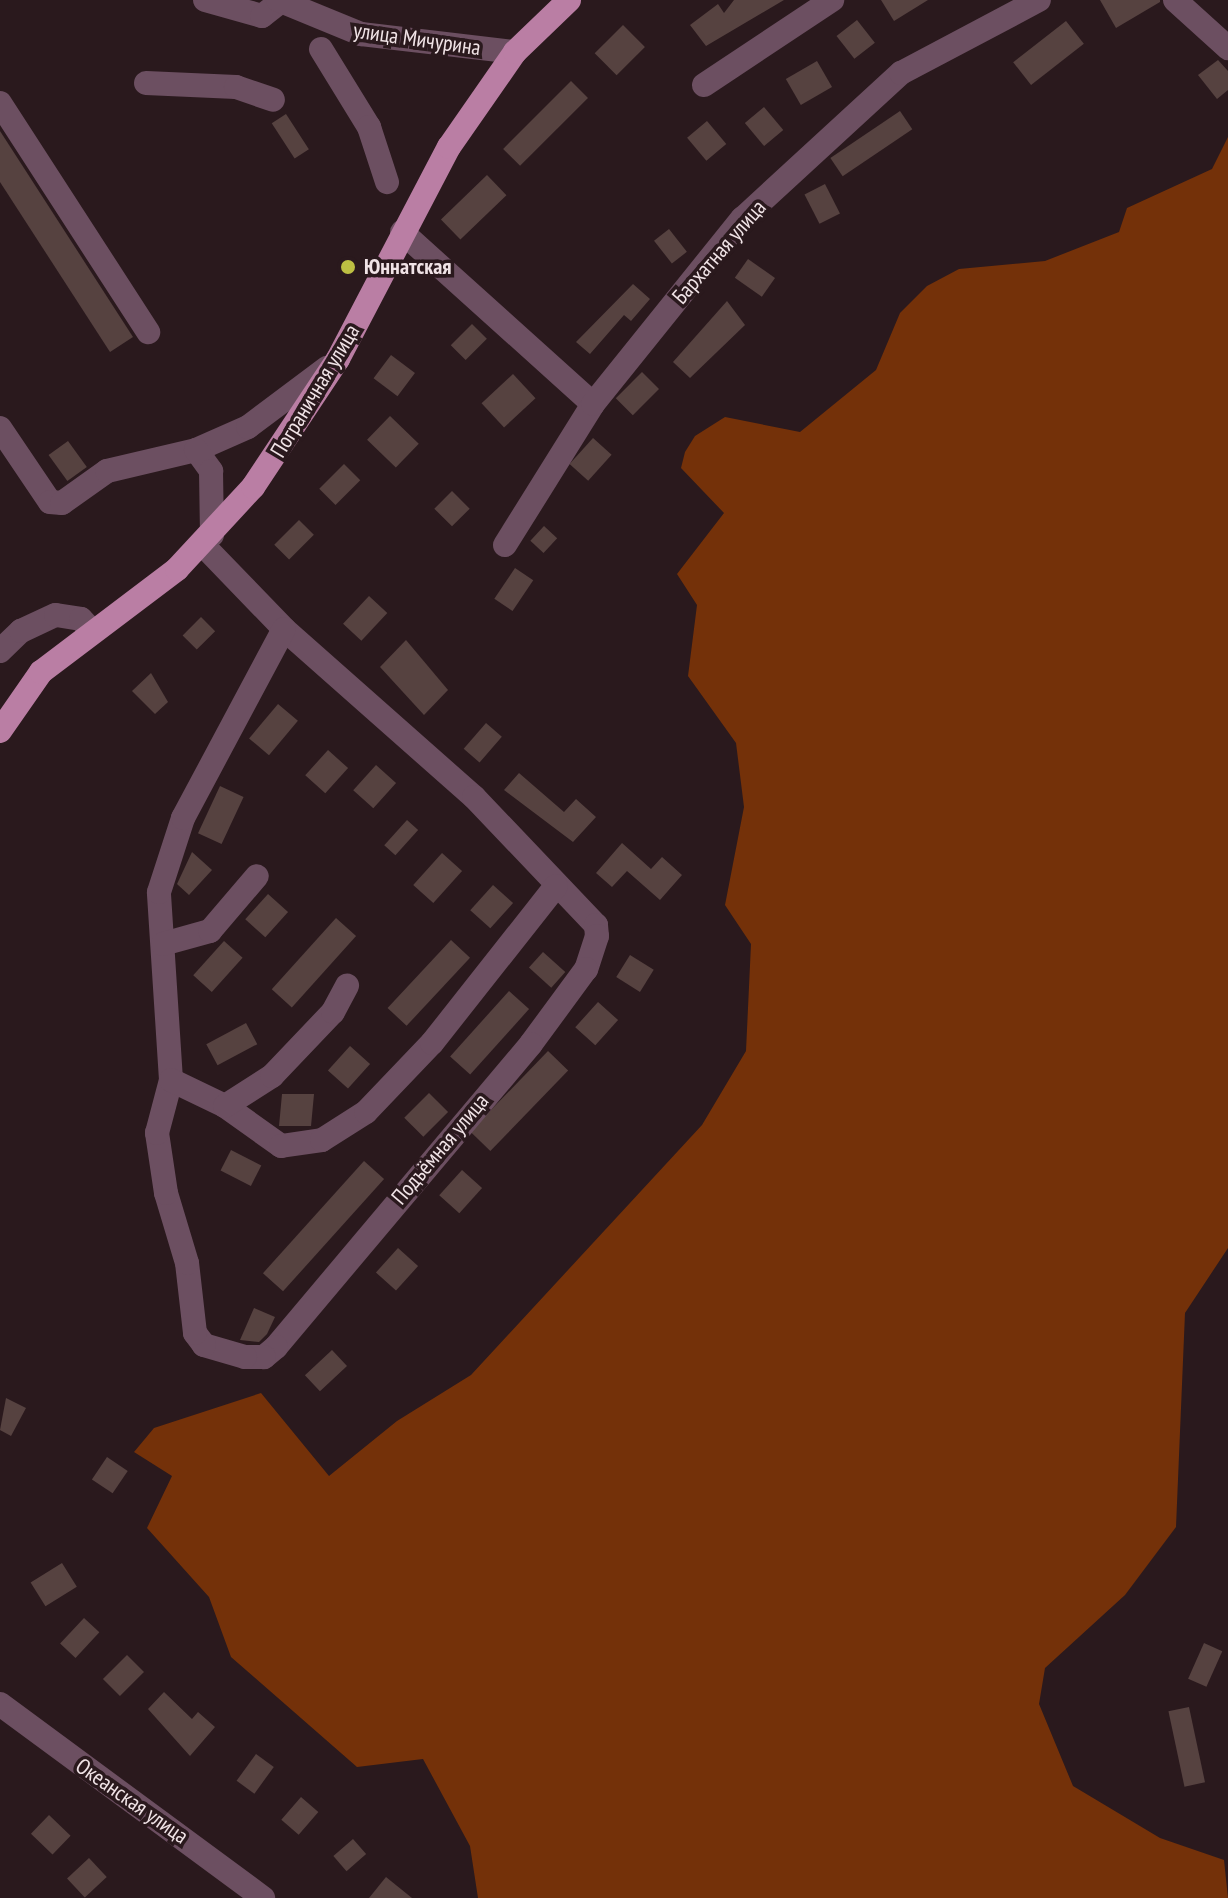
<!DOCTYPE html>
<html>
<head>
<meta charset="utf-8">
<style>
  body { margin:0 }
  #map { position:relative; width:1228px; height:1898px; overflow:hidden; background:#2a191d; font-family:"PT Sans Narrow",sans-serif }
  div>[style] { position:absolute }
  [style*='--x'] { left:calc(var(--x)*1px); top:calc(var(--y)*1px); width:calc(var(--w)*1px); rotate:calc(var(--a)*1deg) }
  .forest>* { inset:0; background:#743109 }
  .building>* { inset:0; background:#564240; transform-origin:0 0 }
  .minor>* { height:24px; margin:-12px; padding:0 12px; transform-origin:12px; border-radius:12px; background:#6c4f61 }
  .major>* { height:24px; margin:-12px; padding:0 12px; transform-origin:12px; border-radius:12px; background:#ba7ea4 }
  .dots>* { width:22px; height:22px; translate:-50% -50%; box-sizing:border-box; border:4px solid #2a191d; border-radius:50% }
  span { translate:-50% -50%; white-space:nowrap; text-align:center; line-height:1.15; -webkit-text-stroke:7px #2a191d; paint-order:stroke }
  .street-label { font-size:22px; color:#f0e3e6 }
  .poi-label { font-size:22px; color:#f0e3e6; font-weight:700 }
  .left { translate:0 -50%; text-align:left }
</style>
</head>
<body>
<div id="map">
  <div class="forest">
    <i style="clip-path:polygon(1228px 137px,1228px 1248px,1185px 1313px,1176px 1527px,1125px 1595px,1045px 1668px,1039px 1704px,1073px 1786px,1160px 1838px,1224px 1860px,1228px 1898px,478px 1898px,470px 1846px,423px 1759px,357px 1767px,231px 1657px,209px 1597px,147px 1528px,172px 1476px,134px 1452px,154px 1428px,261px 1393px,329px 1476px,397px 1421px,471px 1375px,702px 1125px,746px 1051px,751px 944px,725px 905px,744px 807px,736px 743px,688px 676px,697px 605px,677px 574px,724px 513px,681px 468px,685px 452px,695px 436px,725px 417px,800px 432px,876px 370px,900px 313px,927px 286px,959px 269px,1045px 261px,1119px 232px,1127px 208px,1212px 169px)"></i>
  </div>
  <div class="building">
    <i style="clip-path:polygon(734px 0,784px 0,706px 46px,690px 25px,718px 4px,724px 13px)"></i>
    <i style="clip-path:polygon(881px 0,928px 0,894px 21px)"></i>
    <i style="clip-path:polygon(1100px 0,1160px 0,1160px 2px,1116px 28px)"></i>
    <i style="left:857px;top:20px;width:29px;height:26px;rotate:52deg"></i>
    <i style="left:1066px;top:21px;width:29px;height:67px;rotate:52deg"></i>
    <i style="left:623px;top:25px;width:31px;height:40px;rotate:45deg"></i>
    <i style="clip-path:polygon(1218px 60px,1228px 71px,1228px 90px,1217px 99px,1198px 75px)"></i>
    <i style="left:817px;top:61px;width:30px;height:36px;rotate:60deg"></i>
    <i style="left:571px;top:81px;width:24px;height:96px;rotate:45deg"></i>
    <i style="left:764px;top:107px;width:30px;height:25px;rotate:50deg"></i>
    <i style="left:900px;top:111px;width:22px;height:84px;rotate:56deg"></i>
    <i style="left:286px;top:114px;width:42px;height:17px;rotate:57deg"></i>
    <i style="left:707px;top:121px;width:30px;height:26px;rotate:50deg"></i>
    <i style="clip-path:polygon(0 131px,133px 337px,110px 352px,0 182px)"></i>
    <i style="left:487px;top:175px;width:28px;height:64px;rotate:46deg"></i>
    <i style="left:825px;top:184px;width:33px;height:23px;rotate:63deg"></i>
    <i style="left:669px;top:229px;width:29px;height:19px;rotate:52deg"></i>
    <i style="left:748px;top:259px;width:33px;height:23px;rotate:35deg"></i>
    <i style="clip-path:polygon(633px 284px,650px 299px,631px 321px,624px 315px,590px 354px,576px 342px)"></i>
    <i style="clip-path:polygon(727px 301px,745px 325px,690px 378px,673px 362px)"></i>
    <i style="left:472px;top:324px;width:21px;height:30px;rotate:45deg"></i>
    <i style="left:391px;top:355px;width:30px;height:29px;rotate:37deg"></i>
    <i style="left:642px;top:372px;width:24px;height:37px;rotate:45deg"></i>
    <i style="left:513px;top:374px;width:33px;height:43px;rotate:47deg"></i>
    <i style="left:390px;top:416px;width:40px;height:33px;rotate:44deg"></i>
    <i style="left:593px;top:438px;width:25px;height:35px;rotate:42deg"></i>
    <i style="left:68px;top:441px;width:32px;height:24px;rotate:54deg"></i>
    <i style="left:344px;top:464px;width:23px;height:35px;rotate:45deg"></i>
    <i style="left:452px;top:491px;width:25px;height:25px;rotate:45deg"></i>
    <i style="left:299px;top:520px;width:21px;height:35px;rotate:45deg"></i>
    <i style="left:544px;top:526px;width:18px;height:20px;rotate:43deg"></i>
    <i style="left:515px;top:568px;width:22px;height:37px;rotate:34deg"></i>
    <i style="left:369px;top:596px;width:25px;height:38px;rotate:43deg"></i>
    <i style="left:201px;top:617px;width:20px;height:26px;rotate:45deg"></i>
    <i style="clip-path:polygon(406px 640px,448px 690px,424px 715px,380px 667px)"></i>
    <i style="clip-path:polygon(151px 673px,168px 702px,155px 714px,132px 691px)"></i>
    <i style="left:278px;top:704px;width:26px;height:45px;rotate:40deg"></i>
    <i style="left:486px;top:723px;width:21px;height:34px;rotate:41deg"></i>
    <i style="left:328px;top:750px;width:27px;height:34px;rotate:42deg"></i>
    <i style="left:376px;top:765px;width:27px;height:34px;rotate:42deg"></i>
    <i style="clip-path:polygon(519px 773px,564px 812px,576px 799px,596px 817px,573px 842px,504px 790px)"></i>
    <i style="left:220px;top:786px;width:26px;height:52px;rotate:25deg"></i>
    <i style="left:407px;top:820px;width:15px;height:34px;rotate:42deg"></i>
    <i style="clip-path:polygon(622px 843px,651px 869px,662px 857px,682px 875px,660px 900px,627px 871px,612px 887px,596px 873px)"></i>
    <i style="clip-path:polygon(192px 852px,212px 870px,189px 895px,177px 884px)"></i>
    <i style="left:442px;top:853px;width:27px;height:43px;rotate:42deg"></i>
    <i style="left:493px;top:885px;width:27px;height:34px;rotate:42deg"></i>
    <i style="left:268px;top:894px;width:27px;height:34px;rotate:42deg"></i>
    <i style="left:336px;top:918px;width:27px;height:96px;rotate:42deg"></i>
    <i style="left:451px;top:940px;width:26px;height:93px;rotate:43deg"></i>
    <i style="left:224px;top:941px;width:25px;height:46px;rotate:42deg"></i>
    <i style="left:543px;top:952px;width:30px;height:21px;rotate:42deg"></i>
    <i style="left:630px;top:955px;width:28px;height:26px;rotate:32deg"></i>
    <i style="left:509px;top:991px;width:27px;height:88px;rotate:42deg"></i>
    <i style="left:598px;top:1002px;width:27px;height:34px;rotate:42deg"></i>
    <i style="left:246px;top:1023px;width:24px;height:45px;rotate:62deg"></i>
    <i style="left:350px;top:1046px;width:27px;height:33px;rotate:42deg"></i>
    <i style="left:548px;top:1051px;width:28px;height:112px;rotate:44deg"></i>
    <i style="left:429px;top:1093px;width:27px;height:35px;rotate:45deg"></i>
    <i style="clip-path:polygon(282px 1094px,314px 1094px,311px 1126px,279px 1126px)"></i>
    <i style="left:231px;top:1150px;width:34px;height:23px;rotate:27deg"></i>
    <i style="left:364px;top:1161px;width:27px;height:151px;rotate:42deg"></i>
    <i style="left:462px;top:1170px;width:27px;height:34px;rotate:42deg"></i>
    <i style="left:398px;top:1248px;width:27px;height:33px;rotate:42deg"></i>
    <i style="clip-path:polygon(254px 1308px,275px 1317px,267px 1334px,259px 1342px,240px 1340px)"></i>
    <i style="left:332px;top:1350px;width:22px;height:37px;rotate:47deg"></i>
    <i style="clip-path:polygon(6px 1398px,26px 1408px,11px 1436px,0 1430px)"></i>
    <i style="left:107px;top:1457px;width:25px;height:27px;rotate:34deg"></i>
    <i style="left:62px;top:1563px;width:28px;height:37px;rotate:58deg"></i>
    <i style="left:84px;top:1618px;width:21px;height:35px;rotate:43deg"></i>
    <i style="left:1204px;top:1643px;width:20px;height:39px;rotate:24deg"></i>
    <i style="left:127px;top:1655px;width:24px;height:34px;rotate:45deg"></i>
    <i style="clip-path:polygon(164px 1692px,192px 1719px,198px 1712px,215px 1727px,190px 1756px,148px 1709px)"></i>
    <i style="left:1189px;top:1707px;width:77px;height:21px;rotate:78deg"></i>
    <i style="left:256px;top:1754px;width:22px;height:33px;rotate:36deg"></i>
    <i style="left:301px;top:1797px;width:23px;height:30px;rotate:41deg"></i>
    <i style="left:49px;top:1815px;width:30px;height:26px;rotate:44deg"></i>
    <i style="left:353px;top:1839px;width:20px;height:26px;rotate:49deg"></i>
    <i style="left:89px;top:1858px;width:26px;height:30px;rotate:47deg"></i>
    <i style="clip-path:polygon(386px 1877px,412px 1898px,369px 1898px)"></i>
  </div>
  <div class="minor">
    <i style="--x:205;--y:0;--w:59;--a:15.7"></i>
    <i style="--x:262;--y:16;--w:23;--a:-38"></i>
    <i style="--x:278;--y:0;--w:90;--a:22.3"></i>
    <i style="--x:361;--y:34;--w:155;--a:6.7"></i>
    <i style="--x:1175;--y:0;--w:72;--a:42.2"></i>
    <i style="--x:321;--y:49;--w:92;--a:58.4"></i>
    <i style="--x:369;--y:127;--w:58;--a:71.9"></i>
    <i style="--x:146;--y:83;--w:90;--a:2.5"></i>
    <i style="--x:236;--y:87;--w:39;--a:19"></i>
    <i style="--x:704;--y:85;--w:154;--a:-33.6"></i>
    <i style="--x:0;--y:103;--w:273;--a:57.1"></i>
    <i style="--x:402;--y:232;--w:257;--a:42"></i>
    <i style="--x:0;--y:428;--w:89;--a:56"></i>
    <i style="--x:50;--y:502;--w:12;--a:5"></i>
    <i style="--x:62;--y:503;--w:55;--a:-35.4"></i>
    <i style="--x:107;--y:471;--w:91;--a:-13.3"></i>
    <i style="--x:196;--y:450;--w:57;--a:-23.9"></i>
    <i style="--x:248;--y:427;--w:99;--a:-36.8"></i>
    <i style="--x:196;--y:450;--w:26;--a:54"></i>
    <i style="--x:211;--y:471;--w:64;--a:89.1"></i>
    <i style="--x:203;--y:545;--w:117;--a:46"></i>
    <i style="--x:284;--y:629;--w:254;--a:41.5"></i>
    <i style="--x:474;--y:797;--w:177;--a:46.4"></i>
    <i style="--x:596;--y:925;--w:11;--a:85"></i>
    <i style="--x:597;--y:936;--w:35;--a:108"></i>
    <i style="--x:586;--y:969;--w:93;--a:126.3"></i>
    <i style="--x:531;--y:1044;--w:396;--a:130.1"></i>
    <i style="--x:276;--y:1347;--w:16;--a:140"></i>
    <i style="--x:264;--y:1357;--w:19;--a:180"></i>
    <i style="--x:245;--y:1357;--w:43;--a:-163.7"></i>
    <i style="--x:204;--y:1345;--w:15;--a:-127"></i>
    <i style="--x:195;--y:1333;--w:70;--a:-96.5"></i>
    <i style="--x:187;--y:1263;--w:73;--a:-106.7"></i>
    <i style="--x:166;--y:1193;--w:61;--a:-98.5"></i>
    <i style="--x:157;--y:1133;--w:55;--a:-75.2"></i>
    <i style="--x:171;--y:1080;--w:188;--a:-93.7"></i>
    <i style="--x:159;--y:892;--w:78;--a:-72"></i>
    <i style="--x:183;--y:818;--w:214;--a:-61.9"></i>
    <i style="--x:505;--y:545;--w:166;--a:-58"></i>
    <i style="--x:593;--y:404;--w:238;--a:-51.2"></i>
    <i style="--x:742;--y:219;--w:216;--a:-42.6"></i>
    <i style="--x:901;--y:73;--w:156;--a:-27.9"></i>
    <i style="--x:0;--y:651;--w:29;--a:-44"></i>
    <i style="--x:21;--y:631;--w:38;--a:-25"></i>
    <i style="--x:56;--y:615;--w:25;--a:9"></i>
    <i style="--x:81;--y:619;--w:16;--a:47"></i>
    <i style="--x:163;--y:944;--w:49;--a:-15.5"></i>
    <i style="--x:210;--y:931;--w:72;--a:-49.5"></i>
    <i style="--x:171;--y:1080;--w:60;--a:25.7"></i>
    <i style="--x:225;--y:1106;--w:69;--a:35.5"></i>
    <i style="--x:281;--y:1146;--w:41;--a:-8.3"></i>
    <i style="--x:322;--y:1140;--w:52;--a:-32.5"></i>
    <i style="--x:366;--y:1112;--w:95;--a:-46.3"></i>
    <i style="--x:432;--y:1043;--w:200;--a:-51.7"></i>
    <i style="--x:225;--y:1106;--w:56;--a:-32.6"></i>
    <i style="--x:272;--y:1076;--w:88;--a:-46.4"></i>
    <i style="--x:333;--y:1012;--w:30;--a:-62"></i>
    <i style="--x:0;--y:1704;--w:327;--a:36.4"></i>
  </div>
  <div class="major">
    <i style="--x:0;--y:731;--w:72;--a:-55.2"></i>
    <i style="--x:41;--y:672;--w:171;--a:-37.1"></i>
    <i style="--x:177;--y:569;--w:112;--a:-47.2"></i>
    <i style="--x:253;--y:487;--w:154;--a:-56.4"></i>
    <i style="--x:338;--y:359;--w:239;--a:-62.4"></i>
    <i style="--x:449;--y:147;--w:116;--a:-55.2"></i>
    <i style="--x:515;--y:52;--w:75;--a:-43.9"></i>
  </div>
  <div class="dots">
    <i style="left:348px;top:267px;background:#bdbf43"></i>
  </div>
  <div class="street-label">
    <span style="left:417px;top:39px;rotate:8deg">улица Мичурина</span>
    <span style="left:719px;top:252px;rotate:-49deg">Бархатная улица</span>
    <span style="left:315px;top:391px;rotate:-59deg">Пограничная улица</span>
    <span style="left:440px;top:1149px;rotate:-50deg">Подъёмная улица</span>
    <span style="left:132px;top:1801px;rotate:35deg">Океанская улица</span>
  </div>
  <div class="poi-label">
    <span class="left" style="left:364px;top:267px">Юннатская</span>
  </div>
</div>
</body>
</html>
